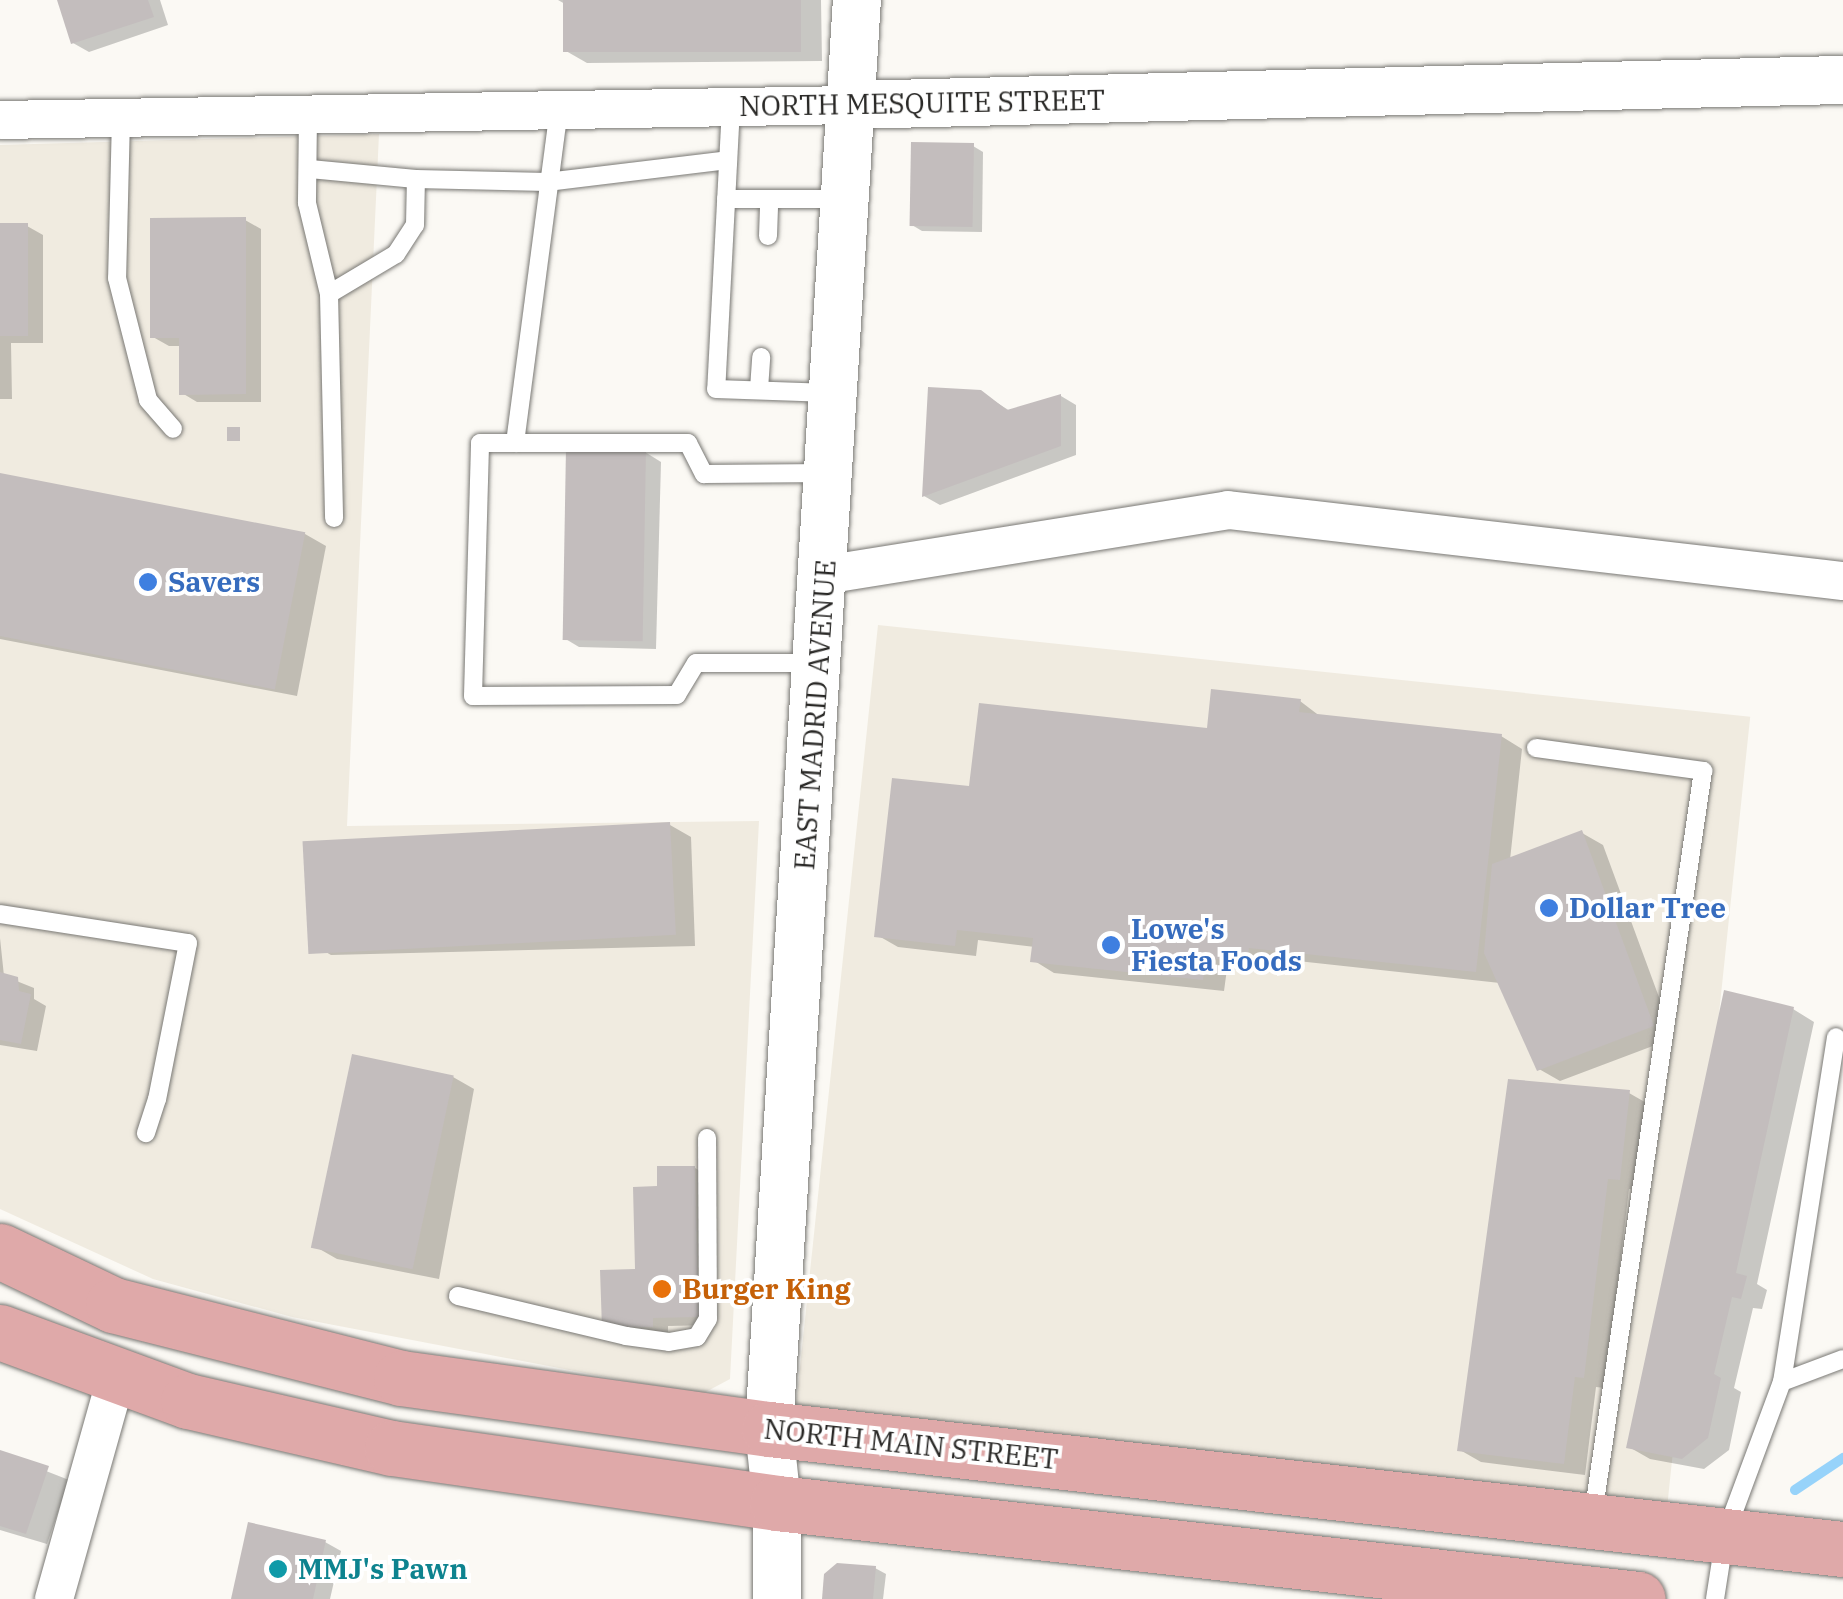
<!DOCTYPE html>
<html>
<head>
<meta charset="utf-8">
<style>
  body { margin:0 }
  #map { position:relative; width:1843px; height:1599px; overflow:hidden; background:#fbf9f4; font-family:"IBM Plex Serif",serif }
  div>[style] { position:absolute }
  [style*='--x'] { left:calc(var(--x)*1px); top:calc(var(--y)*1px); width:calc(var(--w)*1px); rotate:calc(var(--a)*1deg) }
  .built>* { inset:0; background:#f0ebe0; transform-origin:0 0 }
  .shadow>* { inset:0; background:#0003 }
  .stream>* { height:10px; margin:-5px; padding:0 5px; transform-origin:5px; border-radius:5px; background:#97d3fa }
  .building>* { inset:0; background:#c3bdbd; transform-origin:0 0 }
  .roads { filter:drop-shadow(0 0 2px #797874) drop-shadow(0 0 2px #797874) }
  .service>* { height:18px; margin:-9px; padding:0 9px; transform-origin:9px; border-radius:9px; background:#fff }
  .minor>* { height:38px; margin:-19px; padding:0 19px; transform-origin:19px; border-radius:19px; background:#fff }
  .tertiary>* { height:48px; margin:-24px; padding:0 24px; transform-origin:24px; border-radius:24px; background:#fff }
  .primary>* { height:55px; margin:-27.5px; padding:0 27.5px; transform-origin:27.5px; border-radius:27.5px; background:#dfa9a9 }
  .dots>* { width:28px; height:28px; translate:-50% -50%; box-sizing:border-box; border:5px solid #fff; border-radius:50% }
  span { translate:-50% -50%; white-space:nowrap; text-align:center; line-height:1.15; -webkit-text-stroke:8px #fff; paint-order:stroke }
  .street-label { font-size:28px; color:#292826 }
  .shop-label { font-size:28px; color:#366cbe; font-weight:700 }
  .left { translate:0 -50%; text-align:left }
  .food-label { font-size:28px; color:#c56008; font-weight:700 }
  .culture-label { font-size:28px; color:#0d838f; font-weight:700 }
</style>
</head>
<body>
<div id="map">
  <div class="built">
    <i style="clip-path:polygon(379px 134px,347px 826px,759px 821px,730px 1379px,700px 1395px,292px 1317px,153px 1279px,0 1209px,0 145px)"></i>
    <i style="left:878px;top:625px;width:877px;height:792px;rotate:6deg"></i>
  </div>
  <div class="shadow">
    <i style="clip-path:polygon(59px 0,160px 0,168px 25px,89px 52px,73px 43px)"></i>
    <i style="clip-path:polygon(558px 0,821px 0,822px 61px,587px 63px,566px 51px,565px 4px)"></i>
    <i style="clip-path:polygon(973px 146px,983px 152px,982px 232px,922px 231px,912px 225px)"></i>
    <i style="clip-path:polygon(245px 220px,261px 229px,261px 402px,197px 402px,182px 393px,182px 346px,169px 346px,153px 337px)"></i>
    <i style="clip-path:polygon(0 226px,27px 226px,43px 235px,43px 343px,11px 343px,12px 399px,0 399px)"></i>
    <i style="clip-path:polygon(980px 392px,1010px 411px,1061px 396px,1076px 405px,1076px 455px,940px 505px,924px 496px)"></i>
    <i style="clip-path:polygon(645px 452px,661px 462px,656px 649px,579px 647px,564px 638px)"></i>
    <i style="clip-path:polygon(0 476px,305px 534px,326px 546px,297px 696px,0 639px)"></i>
    <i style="clip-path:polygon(1300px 701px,1321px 717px,1501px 736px,1522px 749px,1510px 860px,1582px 833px,1603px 845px,1674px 1038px,1560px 1081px,1539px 1069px,1500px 983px,1270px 958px,1268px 973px,1227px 969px,1224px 991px,1054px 973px,1033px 960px,1035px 947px,978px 940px,976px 956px,898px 947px,877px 935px,972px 789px,1209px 730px)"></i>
    <i style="clip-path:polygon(670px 825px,691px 837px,695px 946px,331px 955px,310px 943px)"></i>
    <i style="clip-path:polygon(0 938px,4px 976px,34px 988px,34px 999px,46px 1006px,37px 1051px,0 1045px)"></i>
    <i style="clip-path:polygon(1793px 1009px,1814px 1022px,1757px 1284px,1767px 1290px,1762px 1309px,1753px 1308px,1734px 1388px,1741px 1392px,1729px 1450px,1704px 1469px,1650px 1459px,1629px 1447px)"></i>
    <i style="clip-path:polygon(453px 1077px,474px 1089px,439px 1279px,337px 1259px,316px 1247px)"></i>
    <i style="clip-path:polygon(1629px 1093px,1650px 1105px,1641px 1191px,1629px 1189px,1605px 1388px,1596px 1387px,1585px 1475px,1481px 1462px,1460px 1450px)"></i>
    <i style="clip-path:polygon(695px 1168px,711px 1177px,714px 1325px,668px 1326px,668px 1334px,620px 1336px,660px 1189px)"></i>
    <i style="clip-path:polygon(0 1453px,69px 1480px,47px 1544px,0 1530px)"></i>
    <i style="clip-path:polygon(325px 1542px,341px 1551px,330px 1599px,233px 1599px)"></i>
    <i style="clip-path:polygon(875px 1568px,886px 1574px,883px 1599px,824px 1599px)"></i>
  </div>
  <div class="stream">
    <i style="--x:1795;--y:1490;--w:58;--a:-33.7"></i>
  </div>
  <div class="building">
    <i style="clip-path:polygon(57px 0,148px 0,154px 17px,71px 44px)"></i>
    <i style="left:563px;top:0;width:238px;height:52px"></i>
    <i style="left:911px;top:142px;width:63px;height:84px;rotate:1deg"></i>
    <i style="clip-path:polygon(246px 217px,246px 394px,179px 395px,179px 338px,150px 338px,150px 218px)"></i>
    <i style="left:0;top:223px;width:28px;height:113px"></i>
    <i style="clip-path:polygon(928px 387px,981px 390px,1007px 410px,1061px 394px,1061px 446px,922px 497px)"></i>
    <i style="left:227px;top:427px;width:13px;height:14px"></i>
    <i style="left:566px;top:448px;width:80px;height:192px;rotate:1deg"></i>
    <i style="left:0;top:473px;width:311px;height:160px;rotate:11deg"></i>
    <i style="clip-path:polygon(1211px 689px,1301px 699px,1299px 712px,1502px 734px,1476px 972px,1249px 948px,1247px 962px,1206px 958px,1203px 980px,1030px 962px,1033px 938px,957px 930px,955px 946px,874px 937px,892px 778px,969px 786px,979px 703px,1207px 728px)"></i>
    <i style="left:670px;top:822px;width:113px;height:368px;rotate:87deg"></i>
    <i style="clip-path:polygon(1582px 830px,1654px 1026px,1537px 1071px,1484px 953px,1492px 864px)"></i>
    <i style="clip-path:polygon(0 972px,18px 977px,19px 991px,31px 994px,21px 1044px,0 1040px)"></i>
    <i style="clip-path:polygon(1724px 990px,1794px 1007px,1736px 1273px,1747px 1276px,1741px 1299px,1732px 1297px,1714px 1374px,1721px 1378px,1708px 1438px,1682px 1459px,1626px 1448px)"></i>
    <i style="left:352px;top:1054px;width:104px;height:198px;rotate:12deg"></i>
    <i style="clip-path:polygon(1508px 1079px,1630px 1090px,1620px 1180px,1608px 1179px,1584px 1378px,1575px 1377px,1564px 1464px,1457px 1451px)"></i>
    <i style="clip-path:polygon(657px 1166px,695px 1166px,699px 1317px,653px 1318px,653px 1327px,602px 1328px,600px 1270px,635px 1269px,633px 1187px,657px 1186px)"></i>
    <i style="clip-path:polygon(0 1450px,49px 1466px,26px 1534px,0 1526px)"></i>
    <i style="clip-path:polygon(248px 1522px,326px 1540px,313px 1599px,231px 1599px)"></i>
    <i style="clip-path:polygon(837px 1563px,876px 1566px,873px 1599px,822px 1599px,824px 1574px)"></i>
  </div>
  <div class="roads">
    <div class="service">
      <i style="--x:731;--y:107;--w:282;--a:93"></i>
      <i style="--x:716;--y:389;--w:114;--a:2"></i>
      <i style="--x:308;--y:116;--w:87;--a:90.7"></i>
      <i style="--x:307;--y:203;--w:94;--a:76.4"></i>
      <i style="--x:329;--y:294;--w:224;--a:88.7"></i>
      <i style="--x:121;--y:118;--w:160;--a:91.4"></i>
      <i style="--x:117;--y:278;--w:126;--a:75.7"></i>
      <i style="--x:148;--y:400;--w:38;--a:49"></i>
      <i style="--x:310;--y:169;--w:106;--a:5.4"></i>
      <i style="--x:726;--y:199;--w:119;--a:0"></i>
      <i style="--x:768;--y:236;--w:37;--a:-88"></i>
      <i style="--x:329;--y:294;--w:78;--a:-30.8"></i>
      <i style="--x:396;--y:254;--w:35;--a:-57"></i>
      <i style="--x:415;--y:225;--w:46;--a:-88.8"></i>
      <i style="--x:416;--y:179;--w:131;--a:1.3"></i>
      <i style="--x:547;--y:182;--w:182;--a:-6.9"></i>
      <i style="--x:759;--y:389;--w:32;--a:-86"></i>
      <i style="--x:515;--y:443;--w:336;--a:-82.5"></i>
      <i style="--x:813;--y:663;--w:117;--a:180"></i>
      <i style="--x:696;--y:663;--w:37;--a:121"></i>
      <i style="--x:677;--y:695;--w:204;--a:179.7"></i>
      <i style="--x:473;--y:696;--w:253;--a:-88.4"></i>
      <i style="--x:480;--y:443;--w:208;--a:0"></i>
      <i style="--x:688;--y:443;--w:35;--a:63"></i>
      <i style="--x:704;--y:474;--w:124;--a:-0.5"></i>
      <i style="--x:1536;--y:748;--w:169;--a:7.8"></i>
      <i style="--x:1703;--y:771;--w:752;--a:98.41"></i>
      <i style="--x:0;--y:914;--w:190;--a:8.8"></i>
      <i style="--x:188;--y:943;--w:159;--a:101.2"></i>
      <i style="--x:157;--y:1099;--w:36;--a:108"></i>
      <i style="--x:458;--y:1296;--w:173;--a:13.4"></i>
      <i style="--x:626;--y:1336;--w:43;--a:7.9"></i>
      <i style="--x:669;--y:1342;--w:28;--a:-10"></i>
      <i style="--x:697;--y:1337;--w:21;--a:-59"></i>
      <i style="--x:708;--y:1319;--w:181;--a:-90.3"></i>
      <i style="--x:1782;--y:1382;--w:65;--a:-20.7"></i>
      <i style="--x:1715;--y:1599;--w:65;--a:-81.1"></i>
      <i style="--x:1725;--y:1535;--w:163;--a:-69.6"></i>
      <i style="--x:1782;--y:1382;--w:349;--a:-81.1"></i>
    </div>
    <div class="minor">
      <i style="--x:0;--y:120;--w:852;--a:-1.01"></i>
      <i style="--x:824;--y:575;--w:409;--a:-9.1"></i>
      <i style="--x:1228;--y:510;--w:619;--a:6.59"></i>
      <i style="--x:54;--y:1599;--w:233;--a:-74.3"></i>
    </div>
    <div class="tertiary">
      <i style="--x:852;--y:105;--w:991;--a:-1.45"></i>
      <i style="--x:777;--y:1599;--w:96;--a:-90"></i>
      <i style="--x:777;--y:1503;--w:74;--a:-96.2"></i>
      <i style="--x:769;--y:1429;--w:1432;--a:-86.48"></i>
    </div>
    <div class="primary">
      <i style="--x:0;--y:1251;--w:125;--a:25.5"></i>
      <i style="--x:113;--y:1305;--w:297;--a:14.2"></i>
      <i style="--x:401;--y:1378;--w:372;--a:7.9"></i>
      <i style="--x:769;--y:1429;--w:1081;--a:6.38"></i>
      <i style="--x:0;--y:1332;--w:200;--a:20.2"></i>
      <i style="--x:188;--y:1401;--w:209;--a:13"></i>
      <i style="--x:392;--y:1448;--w:389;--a:8.1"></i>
      <i style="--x:777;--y:1503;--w:866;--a:6.36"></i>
    </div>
  </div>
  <div class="dots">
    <i style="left:148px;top:582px;background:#3f7fe0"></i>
    <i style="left:1549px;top:908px;background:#3f7fe0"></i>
    <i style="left:1111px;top:945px;background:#3f7fe0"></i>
    <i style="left:662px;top:1289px;background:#e8710a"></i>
    <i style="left:278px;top:1569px;background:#0f9aa8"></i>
  </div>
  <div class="street-label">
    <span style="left:922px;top:103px;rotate:-1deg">NORTH MESQUITE STREET</span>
    <span style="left:815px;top:715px;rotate:-86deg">EAST MADRID AVENUE</span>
    <span style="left:911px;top:1444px;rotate:6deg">NORTH MAIN STREET</span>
  </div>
  <div class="shop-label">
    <span class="left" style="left:168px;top:582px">Savers</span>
    <span class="left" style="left:1569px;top:908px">Dollar Tree</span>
    <span class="left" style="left:1131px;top:945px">Lowe's<br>Fiesta Foods</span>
  </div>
  <div class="food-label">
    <span class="left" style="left:682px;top:1289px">Burger King</span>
  </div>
  <div class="culture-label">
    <span class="left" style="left:298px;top:1569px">MMJ's Pawn</span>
  </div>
</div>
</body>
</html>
